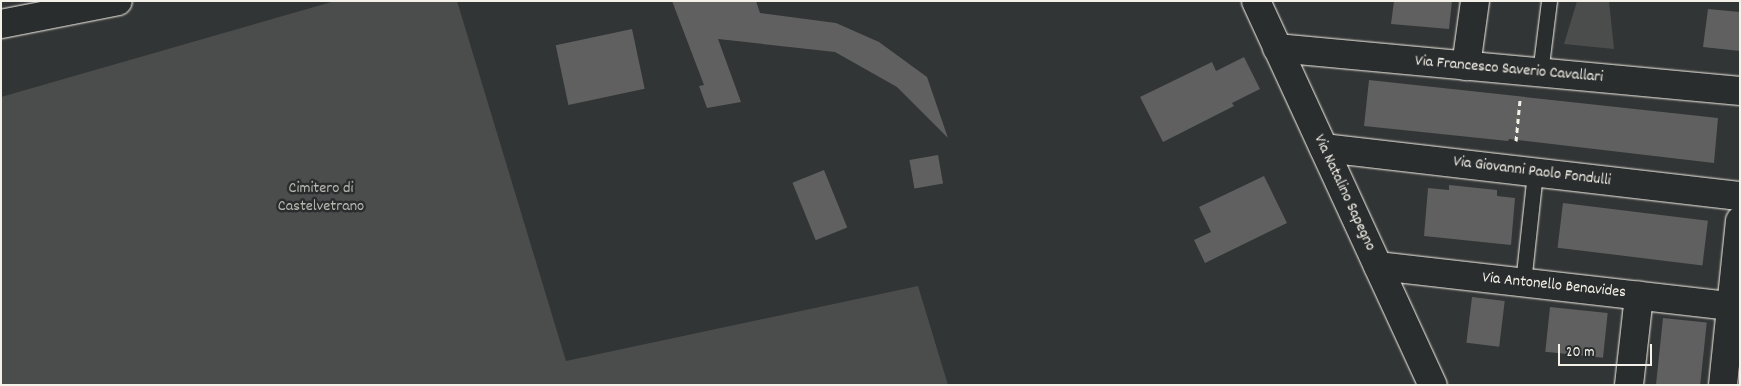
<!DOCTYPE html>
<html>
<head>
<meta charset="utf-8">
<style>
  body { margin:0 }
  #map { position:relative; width:1741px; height:386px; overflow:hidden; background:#323535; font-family:Dekko,sans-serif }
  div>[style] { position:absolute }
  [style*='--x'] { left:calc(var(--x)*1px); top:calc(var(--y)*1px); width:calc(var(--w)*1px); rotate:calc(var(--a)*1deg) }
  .green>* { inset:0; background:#4b4d4c }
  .building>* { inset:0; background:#5f605f; transform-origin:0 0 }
  .path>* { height:3px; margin-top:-1.5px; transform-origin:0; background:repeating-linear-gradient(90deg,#f4f1e8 0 5px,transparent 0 9px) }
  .roads { filter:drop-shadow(0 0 1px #f4f1e8) drop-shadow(0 0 1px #f4f1e8) }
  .service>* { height:15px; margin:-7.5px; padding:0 7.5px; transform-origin:7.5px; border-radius:7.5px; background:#2a2d2e }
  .minor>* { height:28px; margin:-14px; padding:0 14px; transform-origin:14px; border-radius:14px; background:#2a2d2e }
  span { translate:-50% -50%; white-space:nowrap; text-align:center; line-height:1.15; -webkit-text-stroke:5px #2a2d2e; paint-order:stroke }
  .street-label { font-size:16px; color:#f4f1e8 }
  .park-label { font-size:16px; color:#b9b8b1 }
  .frame { position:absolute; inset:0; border:2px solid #f4f1e8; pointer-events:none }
  .scale { position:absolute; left:1558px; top:344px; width:94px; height:22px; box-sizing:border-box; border:2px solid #f4f1e8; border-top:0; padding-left:6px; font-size:15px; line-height:18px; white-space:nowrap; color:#f4f1e8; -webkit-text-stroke:4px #2a2d2e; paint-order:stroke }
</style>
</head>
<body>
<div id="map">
  <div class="green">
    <i style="clip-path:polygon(335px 1px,457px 1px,566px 361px,918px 286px,948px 385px,1px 385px,1px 97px)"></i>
    <i style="clip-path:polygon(1577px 1px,1609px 1px,1614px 49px,1564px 44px)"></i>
  </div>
  <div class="building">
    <i style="clip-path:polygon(672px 1px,756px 1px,760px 13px,836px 23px,879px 42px,927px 77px,948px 138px,897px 87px,835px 52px,718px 39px,741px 102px,707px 108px,699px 86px,704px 85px)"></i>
    <i style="clip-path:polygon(1394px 1px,1452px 1px,1449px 29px,1391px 24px)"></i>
    <i style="clip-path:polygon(1708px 9px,1740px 12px,1740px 51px,1703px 47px)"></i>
    <i style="left:632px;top:29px;width:61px;height:78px;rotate:78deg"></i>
    <i style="clip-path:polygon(1244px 57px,1260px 89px,1232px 103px,1234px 106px,1163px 142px,1140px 97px,1212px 62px,1216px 71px)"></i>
    <i style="clip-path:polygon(1369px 80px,1718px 118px,1714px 163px,1509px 139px,1508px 141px,1364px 126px)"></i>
    <i style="left:938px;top:155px;width:29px;height:29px;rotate:80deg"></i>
    <i style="left:824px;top:170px;width:62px;height:34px;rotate:68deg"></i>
    <i style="clip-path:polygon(1264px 176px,1287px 223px,1205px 263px,1194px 240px,1211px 232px,1199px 207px)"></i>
    <i style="clip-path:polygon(1449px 185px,1497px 190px,1497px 196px,1515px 198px,1511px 245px,1424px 236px,1428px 188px,1449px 190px)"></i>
    <i style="left:1563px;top:203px;width:146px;height:45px;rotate:7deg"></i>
    <i style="left:1472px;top:297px;width:33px;height:46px;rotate:7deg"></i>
    <i style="left:1550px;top:307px;width:58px;height:45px;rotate:6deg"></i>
    <i style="left:1663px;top:318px;width:44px;height:67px;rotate:6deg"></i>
  </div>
  <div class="path">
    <i style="--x:1516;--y:141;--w:41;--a:-84.4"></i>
  </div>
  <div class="roads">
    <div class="service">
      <i style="--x:1540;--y:73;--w:73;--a:-82.9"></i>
      <i style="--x:1523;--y:283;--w:112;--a:-83.8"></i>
    </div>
    <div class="minor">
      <i style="--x:1256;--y:1;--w:423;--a:65.3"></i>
      <i style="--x:1;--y:24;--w:119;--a:-11.1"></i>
      <i style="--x:1277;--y:48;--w:465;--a:5.3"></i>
      <i style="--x:1466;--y:66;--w:66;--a:-82.1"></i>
      <i style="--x:1324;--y:148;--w:419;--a:6.6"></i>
      <i style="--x:1378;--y:266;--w:354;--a:6.5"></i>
      <i style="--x:1629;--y:385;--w:90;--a:-83.6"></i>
      <i style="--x:1723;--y:385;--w:165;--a:-84.1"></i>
    </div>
  </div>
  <div class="street-label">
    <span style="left:1509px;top:70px;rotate:5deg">Via Francesco Saverio Cavallari</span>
    <span style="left:1532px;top:172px;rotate:7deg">Via Giovanni Paolo Fondulli</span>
    <span style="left:1344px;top:193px;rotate:65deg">Via Natalino Sapegno</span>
    <span style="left:1554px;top:286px;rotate:6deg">Via Antonello Benavides</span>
  </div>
  <div class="park-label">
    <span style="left:321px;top:198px">Cimitero di<br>Castelvetrano</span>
  </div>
  <div class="frame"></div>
  <div class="scale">20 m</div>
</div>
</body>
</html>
